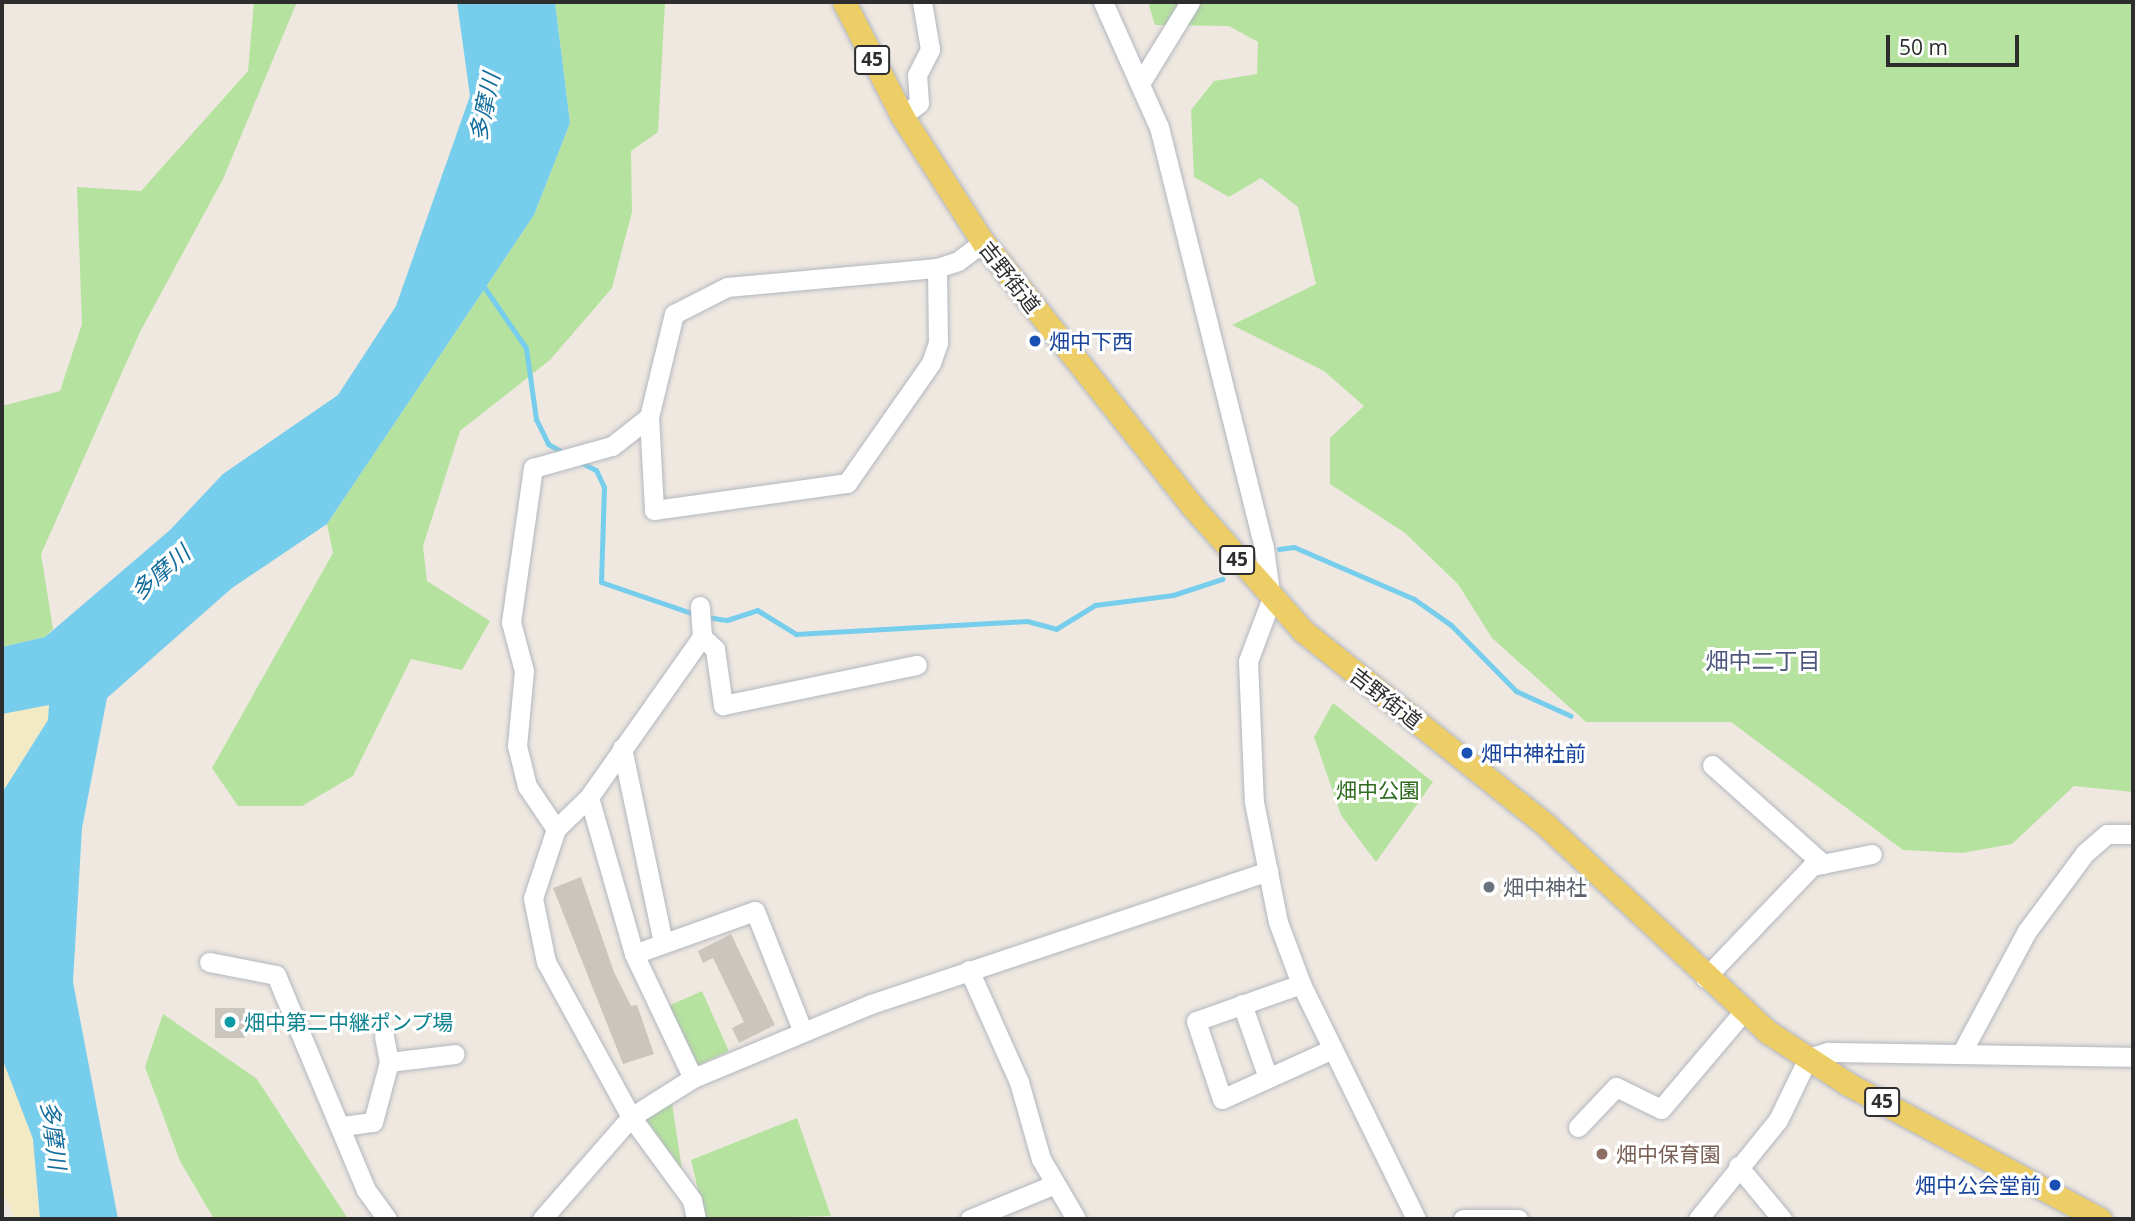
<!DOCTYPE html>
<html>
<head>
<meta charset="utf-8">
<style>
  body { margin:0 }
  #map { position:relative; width:2135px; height:1221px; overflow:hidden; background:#eee8e0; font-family:"Open Sans","Noto Sans JP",sans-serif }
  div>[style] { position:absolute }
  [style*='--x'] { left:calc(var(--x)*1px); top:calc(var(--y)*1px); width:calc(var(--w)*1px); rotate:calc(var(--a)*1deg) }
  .green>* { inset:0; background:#b6e29f; transform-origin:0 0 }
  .sand>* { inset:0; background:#f1eac5 }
  .water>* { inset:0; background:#77cdec }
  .stream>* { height:5px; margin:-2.5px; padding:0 2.5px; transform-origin:2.5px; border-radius:2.5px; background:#77cdec }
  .building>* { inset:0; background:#cac6be; transform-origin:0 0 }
  .roads { filter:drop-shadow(0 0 2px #b3b6c0) drop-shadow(0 0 2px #b3b6c0) }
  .minor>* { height:19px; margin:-9.5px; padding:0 9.5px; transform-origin:9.5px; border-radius:9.5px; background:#fff }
  .major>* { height:23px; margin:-11.5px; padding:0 11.5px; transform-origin:11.5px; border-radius:11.5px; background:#edcd66 }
  .dots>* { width:19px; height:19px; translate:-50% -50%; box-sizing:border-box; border:4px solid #fff; border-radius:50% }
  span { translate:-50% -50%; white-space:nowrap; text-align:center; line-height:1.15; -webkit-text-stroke:6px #fff; paint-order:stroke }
  .shield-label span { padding:2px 5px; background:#fff; border:2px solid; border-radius:5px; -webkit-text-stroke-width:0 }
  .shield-label { font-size:19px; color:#2d2d2d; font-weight:700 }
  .street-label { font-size:21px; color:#2d2d2d }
  .transit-label { font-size:21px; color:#164399 }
  .left { translate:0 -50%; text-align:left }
  .right { translate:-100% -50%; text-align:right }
  .park-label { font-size:21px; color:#2d6a1d }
  .worship-label { font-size:21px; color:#5b616d }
  .culture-label { font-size:21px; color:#0d838f }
  .education-label { font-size:21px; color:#785e54 }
  .water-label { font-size:23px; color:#126d9d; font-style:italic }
  .neighbourhood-label { font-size:23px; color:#4e577d }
  .frame { position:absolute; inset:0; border:4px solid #2d2d2d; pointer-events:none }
  .scale { position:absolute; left:1886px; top:35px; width:133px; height:32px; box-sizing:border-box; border:4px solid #2d2d2d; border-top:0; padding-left:9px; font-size:21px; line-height:24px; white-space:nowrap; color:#2d2d2d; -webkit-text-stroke:5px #fff; paint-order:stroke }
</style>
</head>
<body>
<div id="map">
  <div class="green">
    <i style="clip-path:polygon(254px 2px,297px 2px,223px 179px,140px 332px,41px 554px,53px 629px,45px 637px,2px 647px,2px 406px,60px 391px,82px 324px,77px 187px,141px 191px,248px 71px)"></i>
    <i style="clip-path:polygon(555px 2px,665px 2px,658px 132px,631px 151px,632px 212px,612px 288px,550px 360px,460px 431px,423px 546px,427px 581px,490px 621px,462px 670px,411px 659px,353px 776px,302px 806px,238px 806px,212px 768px,333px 553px,327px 524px,534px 215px,570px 123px)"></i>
    <i style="clip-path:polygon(1148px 2px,2133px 2px,2133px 792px,2074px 786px,2012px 844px,1962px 853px,1903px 850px,1731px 722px,1586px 722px,1492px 638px,1458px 584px,1405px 533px,1330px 484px,1330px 438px,1364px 406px,1324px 371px,1232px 325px,1316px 284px,1298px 207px,1261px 178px,1229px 197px,1194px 177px,1191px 110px,1214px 81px,1257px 74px,1258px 42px,1229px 26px,1155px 25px)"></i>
    <i style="clip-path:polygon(1333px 703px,1433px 782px,1376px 862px,1341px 815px,1314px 737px)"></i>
    <i style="left:702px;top:991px;width:66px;height:38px;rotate:66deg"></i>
    <i style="clip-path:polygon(163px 1014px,257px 1079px,348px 1219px,214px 1219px,180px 1161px,145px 1067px)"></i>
    <i style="clip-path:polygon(672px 1103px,682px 1170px,646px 1119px)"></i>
    <i style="clip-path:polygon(797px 1118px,831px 1216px,705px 1219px,691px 1160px)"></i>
  </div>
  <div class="sand">
    <i style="clip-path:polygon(49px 704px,48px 720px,2px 793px,2px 714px)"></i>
    <i style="clip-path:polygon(2px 1058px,33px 1139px,40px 1219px,15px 1219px,2px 1191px)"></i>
  </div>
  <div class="water">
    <i style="clip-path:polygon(457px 2px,555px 2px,570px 123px,534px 215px,327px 524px,232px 588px,107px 698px,82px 828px,73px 982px,118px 1219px,40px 1219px,33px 1139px,2px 1058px,2px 793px,48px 720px,49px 705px,2px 714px,2px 647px,45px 637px,170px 530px,223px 474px,338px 395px,396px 306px,470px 96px)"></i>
  </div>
  <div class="stream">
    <i style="--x:482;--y:284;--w:78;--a:55.5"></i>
    <i style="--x:526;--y:348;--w:72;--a:82"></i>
    <i style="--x:536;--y:419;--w:28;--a:64"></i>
    <i style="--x:548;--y:444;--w:21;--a:29"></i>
    <i style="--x:580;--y:462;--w:18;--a:27"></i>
    <i style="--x:596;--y:470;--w:19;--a:65"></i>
    <i style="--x:604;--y:487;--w:95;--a:91.8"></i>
    <i style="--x:601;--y:582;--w:102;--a:19"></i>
    <i style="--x:1279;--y:549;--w:15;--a:-8"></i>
    <i style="--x:1294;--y:547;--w:131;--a:23.4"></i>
    <i style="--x:1414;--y:599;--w:45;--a:35.1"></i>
    <i style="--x:1451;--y:625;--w:93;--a:45.4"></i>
    <i style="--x:1516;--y:691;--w:60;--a:24.4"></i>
    <i style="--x:707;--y:617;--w:20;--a:9"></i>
    <i style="--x:727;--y:620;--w:32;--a:-18"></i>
    <i style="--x:757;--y:610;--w:46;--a:31.6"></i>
    <i style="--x:796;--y:634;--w:231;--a:-3.2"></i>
    <i style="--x:1027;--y:621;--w:30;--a:15"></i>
    <i style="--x:1056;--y:629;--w:46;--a:-31.6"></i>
    <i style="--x:1095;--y:605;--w:79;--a:-7.3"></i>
    <i style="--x:1173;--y:595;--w:52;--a:-18.1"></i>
  </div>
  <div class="building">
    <i style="clip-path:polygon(581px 877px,614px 972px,631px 1006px,637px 1005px,654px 1054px,623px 1064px,553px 888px)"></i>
    <i style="clip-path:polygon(731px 934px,775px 1025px,739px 1043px,732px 1028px,744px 1022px,713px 958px,703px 963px,698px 951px)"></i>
    <i style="left:215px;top:1008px;width:30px;height:30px"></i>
  </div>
  <div class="roads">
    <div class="minor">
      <i style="--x:1103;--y:2;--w:137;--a:65.9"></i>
      <i style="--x:1159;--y:127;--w:434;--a:76"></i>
      <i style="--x:1264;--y:548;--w:52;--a:82.3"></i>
      <i style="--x:1271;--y:600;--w:65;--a:110.7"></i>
      <i style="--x:1248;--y:661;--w:141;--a:87.6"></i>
      <i style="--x:1254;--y:802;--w:122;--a:78.7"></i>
      <i style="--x:1278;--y:922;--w:66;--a:69.6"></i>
      <i style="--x:1301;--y:984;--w:262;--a:63.9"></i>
      <i style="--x:1141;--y:82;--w:94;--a:-58.5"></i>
      <i style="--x:902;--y:116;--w:21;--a:-37"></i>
      <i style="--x:919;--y:103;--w:28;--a:-94"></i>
      <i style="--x:917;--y:75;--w:29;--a:-63"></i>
      <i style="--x:930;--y:49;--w:48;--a:-99.7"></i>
      <i style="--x:649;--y:417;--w:93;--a:86.9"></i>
      <i style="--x:654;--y:510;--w:195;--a:-8"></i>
      <i style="--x:847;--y:483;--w:146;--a:-55"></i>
      <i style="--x:931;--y:363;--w:21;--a:-71"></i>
      <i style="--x:938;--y:343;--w:75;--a:-90.8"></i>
      <i style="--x:702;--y:637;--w:18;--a:43"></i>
      <i style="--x:715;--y:649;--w:57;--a:81.9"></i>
      <i style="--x:723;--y:705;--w:198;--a:-11.7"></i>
      <i style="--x:622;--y:748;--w:199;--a:78.1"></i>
      <i style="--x:1712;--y:765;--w:149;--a:41.7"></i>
      <i style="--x:589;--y:797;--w:163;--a:74"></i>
      <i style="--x:634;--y:954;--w:137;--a:64.6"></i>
      <i style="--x:556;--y:829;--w:52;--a:-124"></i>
      <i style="--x:527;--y:786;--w:41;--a:-104"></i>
      <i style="--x:517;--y:746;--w:75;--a:-84.7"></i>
      <i style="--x:524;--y:671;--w:51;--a:-104.9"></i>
      <i style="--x:511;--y:622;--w:156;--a:-81.9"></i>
      <i style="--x:533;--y:468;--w:82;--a:-15.6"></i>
      <i style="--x:612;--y:446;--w:47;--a:-38.1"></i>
      <i style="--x:649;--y:417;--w:106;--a:-76.4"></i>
      <i style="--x:674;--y:314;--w:59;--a:-27"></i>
      <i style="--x:727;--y:287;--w:211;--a:-5.2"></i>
      <i style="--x:937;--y:268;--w:22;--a:-18"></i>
      <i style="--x:958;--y:261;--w:31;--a:-37"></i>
      <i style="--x:634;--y:954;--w:128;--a:-19.6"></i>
      <i style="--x:755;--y:911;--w:130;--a:68.4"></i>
      <i style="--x:209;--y:962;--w:68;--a:11"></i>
      <i style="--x:276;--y:975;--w:233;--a:67.3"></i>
      <i style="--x:366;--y:1190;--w:36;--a:54"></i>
      <i style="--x:969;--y:970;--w:123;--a:65.9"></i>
      <i style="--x:1019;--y:1082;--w:80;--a:74.1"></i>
      <i style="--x:1041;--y:1159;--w:69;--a:59.7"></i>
      <i style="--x:1705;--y:978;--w:155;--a:-46.3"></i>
      <i style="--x:1812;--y:866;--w:61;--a:-11.3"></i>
      <i style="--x:1301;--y:984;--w:111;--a:160.6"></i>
      <i style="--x:1196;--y:1021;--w:82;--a:71.6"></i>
      <i style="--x:1222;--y:1099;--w:121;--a:-24.4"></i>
      <i style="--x:1242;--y:1004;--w:78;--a:70.6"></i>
      <i style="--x:1962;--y:1052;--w:137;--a:-61.8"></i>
      <i style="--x:2027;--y:931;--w:97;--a:-53.4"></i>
      <i style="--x:2085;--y:853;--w:29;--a:-41"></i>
      <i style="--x:2107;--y:834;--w:26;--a:0"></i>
      <i style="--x:389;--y:1062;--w:66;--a:-6.9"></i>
      <i style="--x:343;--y:1126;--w:30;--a:-8"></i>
      <i style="--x:373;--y:1122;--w:62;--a:-75.1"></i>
      <i style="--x:389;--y:1062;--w:26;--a:-101"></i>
      <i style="--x:1578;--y:1127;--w:55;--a:-46.5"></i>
      <i style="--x:1616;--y:1087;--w:50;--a:26.1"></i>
      <i style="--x:1661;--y:1109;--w:126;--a:-49.8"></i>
      <i style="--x:1738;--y:1166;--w:69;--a:50.3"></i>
      <i style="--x:542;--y:1219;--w:135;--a:-48.9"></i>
      <i style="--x:631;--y:1117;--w:73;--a:-32.2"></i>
      <i style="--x:693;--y:1078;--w:193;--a:-22.6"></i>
      <i style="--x:871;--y:1004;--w:419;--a:-18.5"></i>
      <i style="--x:696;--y:1219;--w:19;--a:-102"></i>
      <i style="--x:692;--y:1200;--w:103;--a:-126.3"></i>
      <i style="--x:631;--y:1117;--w:177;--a:-118.7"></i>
      <i style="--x:546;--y:962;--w:65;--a:-101.5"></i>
      <i style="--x:533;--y:898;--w:73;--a:-71.6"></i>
      <i style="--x:556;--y:829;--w:46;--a:-44.1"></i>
      <i style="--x:589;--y:797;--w:196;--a:-54.8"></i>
      <i style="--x:702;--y:637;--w:31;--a:-94"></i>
      <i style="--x:970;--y:1219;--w:92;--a:-22.4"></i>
      <i style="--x:1463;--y:1219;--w:55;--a:0"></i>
      <i style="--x:1698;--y:1219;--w:127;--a:-51.1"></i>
      <i style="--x:1778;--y:1120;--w:69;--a:-64.2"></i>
      <i style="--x:1808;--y:1058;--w:21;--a:-17"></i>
      <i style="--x:1828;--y:1052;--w:305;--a:0.9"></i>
    </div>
    <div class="major">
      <i style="--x:844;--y:2;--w:128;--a:63"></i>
      <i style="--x:902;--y:116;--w:150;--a:57.3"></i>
      <i style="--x:983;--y:242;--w:338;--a:51.6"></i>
      <i style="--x:1193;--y:507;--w:166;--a:48.4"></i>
      <i style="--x:1303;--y:631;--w:312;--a:38.6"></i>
      <i style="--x:1547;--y:826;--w:302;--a:43"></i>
      <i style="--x:1768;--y:1032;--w:95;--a:33"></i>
      <i style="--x:1848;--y:1084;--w:286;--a:28.2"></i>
    </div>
  </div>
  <div class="dots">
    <i style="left:1035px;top:341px;background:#1a4fb4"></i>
    <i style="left:1467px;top:753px;background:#1a4fb4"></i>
    <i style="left:1489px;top:887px;background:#6b7280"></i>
    <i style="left:230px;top:1022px;background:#0f9aa8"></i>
    <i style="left:1602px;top:1154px;background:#8d6e63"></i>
    <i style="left:2055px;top:1185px;background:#1a4fb4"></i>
  </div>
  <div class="shield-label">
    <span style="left:872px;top:60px">45</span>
    <span style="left:1237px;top:560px">45</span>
    <span style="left:1882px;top:1102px">45</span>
  </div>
  <div class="street-label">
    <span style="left:1010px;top:277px;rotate:52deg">吉野街道</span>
    <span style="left:1386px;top:698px;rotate:38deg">吉野街道</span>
  </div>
  <div class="transit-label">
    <span class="left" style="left:1049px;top:341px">畑中下西</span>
    <span class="left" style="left:1481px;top:753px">畑中神社前</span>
    <span class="right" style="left:2041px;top:1185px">畑中公会堂前</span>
  </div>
  <div class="park-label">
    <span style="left:1378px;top:790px">畑中公園</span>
  </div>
  <div class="worship-label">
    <span class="left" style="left:1503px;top:887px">畑中神社</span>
  </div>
  <div class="culture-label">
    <span class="left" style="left:244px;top:1022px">畑中第二中継ポンプ場</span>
  </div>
  <div class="education-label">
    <span class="left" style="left:1616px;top:1154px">畑中保育園</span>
  </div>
  <div class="water-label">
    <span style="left:484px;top:107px;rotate:-78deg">多摩川</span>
    <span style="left:160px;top:572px;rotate:-41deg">多摩川</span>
    <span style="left:54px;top:1135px;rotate:83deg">多摩川</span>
  </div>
  <div class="neighbourhood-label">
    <span style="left:1763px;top:660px">畑中二丁目</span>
  </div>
  <div class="frame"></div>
  <div class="scale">50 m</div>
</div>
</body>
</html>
